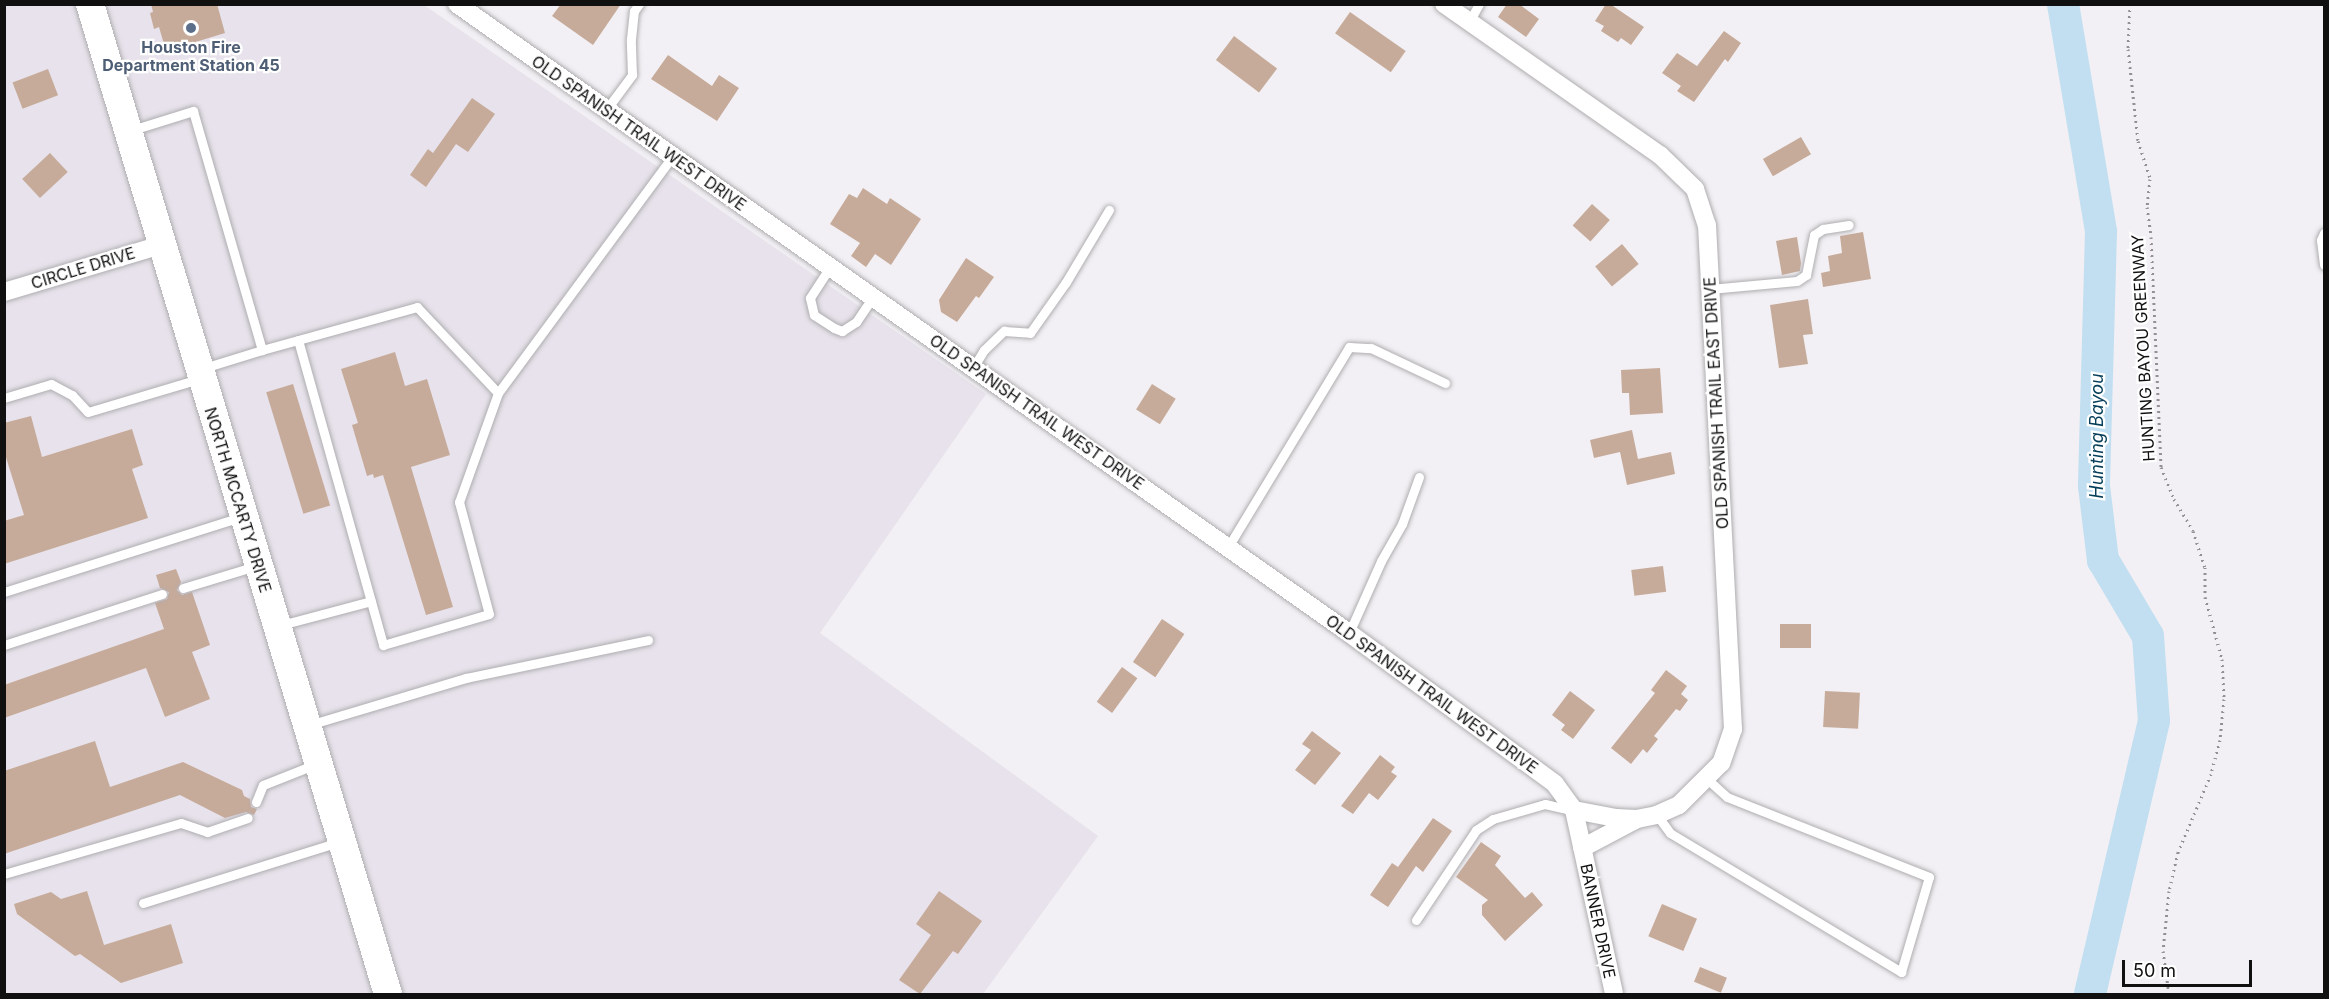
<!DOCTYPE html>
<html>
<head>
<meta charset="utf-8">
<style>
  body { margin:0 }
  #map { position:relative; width:2329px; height:999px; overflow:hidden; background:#f2f0f4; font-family:Inter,sans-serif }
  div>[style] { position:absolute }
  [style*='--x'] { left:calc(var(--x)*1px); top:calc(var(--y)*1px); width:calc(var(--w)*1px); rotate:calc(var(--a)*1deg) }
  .built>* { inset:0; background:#e7e2eb }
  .river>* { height:32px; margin:-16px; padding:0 16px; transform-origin:16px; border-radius:16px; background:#c1dff1 }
  .building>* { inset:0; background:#c7ab9a; transform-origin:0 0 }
  .path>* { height:3px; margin-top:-1.5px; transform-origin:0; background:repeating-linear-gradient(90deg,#929093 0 1.5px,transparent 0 6px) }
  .roads { filter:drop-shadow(0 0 2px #afadb0) drop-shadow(0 0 2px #afadb0) }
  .service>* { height:9px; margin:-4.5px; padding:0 4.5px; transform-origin:4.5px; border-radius:4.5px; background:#fff }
  .minor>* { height:18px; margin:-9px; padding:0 9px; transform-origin:9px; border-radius:9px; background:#fff }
  .primary>* { height:28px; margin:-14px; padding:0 14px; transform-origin:14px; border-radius:14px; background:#fff }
  .dots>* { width:16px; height:16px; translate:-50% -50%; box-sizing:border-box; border:3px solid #fff; border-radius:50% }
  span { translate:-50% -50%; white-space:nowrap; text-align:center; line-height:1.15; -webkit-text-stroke:4.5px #fff; paint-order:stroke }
  .service-label { font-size:16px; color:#4e5e75; font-weight:700 }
  .street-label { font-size:16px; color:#111011 }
  .water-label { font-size:18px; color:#073f5a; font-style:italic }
  .frame { position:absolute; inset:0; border:6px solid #111011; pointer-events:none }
  .scale { position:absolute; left:2122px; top:960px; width:130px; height:27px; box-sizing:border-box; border:3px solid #111011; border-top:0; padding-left:8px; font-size:18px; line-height:21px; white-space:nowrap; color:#111011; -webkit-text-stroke:4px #fff; paint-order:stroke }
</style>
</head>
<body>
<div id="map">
  <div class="built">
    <i style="clip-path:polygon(5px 5px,424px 5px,986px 394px,820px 633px,1098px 836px,983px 994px,5px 994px)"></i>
  </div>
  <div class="river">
    <i style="--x:2063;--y:4;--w:231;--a:80.5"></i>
    <i style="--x:2101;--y:232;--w:254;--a:91.6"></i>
    <i style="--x:2094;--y:486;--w:75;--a:83.1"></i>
    <i style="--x:2103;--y:560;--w:88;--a:59.4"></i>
    <i style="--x:2148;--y:636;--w:85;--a:86"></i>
    <i style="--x:2154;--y:721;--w:280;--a:103.2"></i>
  </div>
  <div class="building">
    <i style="clip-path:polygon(151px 4px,217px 4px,225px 33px,166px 51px,159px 27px,154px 29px,150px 13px,153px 12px)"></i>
    <i style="clip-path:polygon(561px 4px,621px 4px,593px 45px,552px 16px)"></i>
    <i style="clip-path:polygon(1507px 4px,1519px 4px,1539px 19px,1526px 37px,1498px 17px)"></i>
    <i style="clip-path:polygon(1606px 4px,1610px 4px,1644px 27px,1631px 45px,1621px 38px,1618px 42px,1601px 31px,1604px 26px,1595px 21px)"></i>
    <i style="left:1350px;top:12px;width:68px;height:26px;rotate:35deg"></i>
    <i style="clip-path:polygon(1724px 31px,1741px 43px,1728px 62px,1725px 59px,1694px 102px,1677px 91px,1681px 86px,1662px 73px,1677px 53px,1697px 66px)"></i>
    <i style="left:1234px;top:36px;width:54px;height:30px;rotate:37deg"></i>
    <i style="clip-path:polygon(668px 55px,712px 86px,719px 75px,739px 88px,717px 121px,651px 79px)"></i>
    <i style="left:48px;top:69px;width:28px;height:38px;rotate:69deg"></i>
    <i style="clip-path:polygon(472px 98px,495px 114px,468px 152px,456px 144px,426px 187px,410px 175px,428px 149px,433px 153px)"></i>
    <i style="left:1801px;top:137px;width:20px;height:44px;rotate:60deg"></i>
    <i style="left:50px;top:153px;width:26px;height:38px;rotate:47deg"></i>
    <i style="clip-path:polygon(863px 188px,887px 204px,890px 198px,921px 219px,891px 265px,875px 254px,866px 267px,851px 256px,860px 243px,830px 224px,849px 194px,857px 198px)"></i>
    <i style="left:1592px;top:204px;width:24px;height:29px;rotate:42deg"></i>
    <i style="clip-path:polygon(1863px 232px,1871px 279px,1823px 287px,1821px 273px,1830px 271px,1828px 256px,1842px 253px,1840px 236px)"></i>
    <i style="clip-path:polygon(1797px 237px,1801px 263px,1800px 271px,1782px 275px,1776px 241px)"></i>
    <i style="left:1622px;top:244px;width:26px;height:35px;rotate:50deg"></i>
    <i style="clip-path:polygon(966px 258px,994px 277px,979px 298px,976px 296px,957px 322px,941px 312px,939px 300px)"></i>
    <i style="clip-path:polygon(1808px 299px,1813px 334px,1803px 335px,1808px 364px,1779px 368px,1770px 305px)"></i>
    <i style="clip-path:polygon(395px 352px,405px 386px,427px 379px,450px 455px,411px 467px,453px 607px,426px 615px,383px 475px,374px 478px,373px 474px,367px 476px,352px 425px,358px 423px,341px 369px)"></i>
    <i style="clip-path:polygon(1660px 368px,1663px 413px,1630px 415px,1629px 393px,1622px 393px,1621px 370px)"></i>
    <i style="left:293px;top:384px;width:127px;height:28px;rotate:73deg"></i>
    <i style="left:1152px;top:384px;width:28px;height:30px;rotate:32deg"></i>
    <i style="clip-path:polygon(31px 416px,42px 457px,132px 429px,143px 465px,132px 469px,148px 518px,4px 564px,4px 521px,24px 515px,4px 451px,4px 423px)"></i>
    <i style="clip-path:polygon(1632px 430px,1638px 459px,1671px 452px,1675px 474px,1627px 485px,1620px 452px,1594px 458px,1590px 440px)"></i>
    <i style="left:1663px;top:566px;width:26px;height:32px;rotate:83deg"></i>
    <i style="clip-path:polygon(176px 569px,181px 582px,177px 590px,182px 595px,192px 592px,210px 645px,192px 652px,210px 699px,165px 717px,146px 668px,4px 718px,4px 685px,164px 629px,155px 603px,167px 599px,169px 592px,160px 588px,156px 575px)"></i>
    <i style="left:1162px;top:619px;width:27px;height:52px;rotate:34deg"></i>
    <i style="left:1811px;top:624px;width:24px;height:31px;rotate:90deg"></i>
    <i style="left:1122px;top:667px;width:19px;height:43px;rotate:36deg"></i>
    <i style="clip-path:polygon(1666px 670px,1687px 686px,1681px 694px,1688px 700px,1680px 711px,1676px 709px,1654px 736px,1658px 739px,1647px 753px,1643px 749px,1631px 764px,1611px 748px,1655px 693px,1651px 690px)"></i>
    <i style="clip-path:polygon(1570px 691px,1595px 710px,1573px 739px,1561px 730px,1565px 725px,1552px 715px)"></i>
    <i style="left:1825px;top:691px;width:35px;height:36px;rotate:3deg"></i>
    <i style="clip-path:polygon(1312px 731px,1341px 753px,1315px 785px,1295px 770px,1311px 750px,1302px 744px)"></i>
    <i style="clip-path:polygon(95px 741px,110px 787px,183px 762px,242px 790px,244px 796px,250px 799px,251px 807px,257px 809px,254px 815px,246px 812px,225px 818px,180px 795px,4px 854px,4px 771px)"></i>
    <i style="clip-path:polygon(1380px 755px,1395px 767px,1391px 772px,1397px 776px,1378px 800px,1369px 793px,1353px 814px,1341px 806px)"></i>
    <i style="clip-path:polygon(1433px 818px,1452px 831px,1423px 872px,1416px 866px,1388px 907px,1370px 895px,1392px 863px,1398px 867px)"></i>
    <i style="clip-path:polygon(1481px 842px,1501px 856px,1495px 865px,1525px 898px,1532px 892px,1543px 905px,1505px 941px,1482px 915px,1482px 905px,1488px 900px,1456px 877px)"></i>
    <i style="clip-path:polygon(87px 891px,104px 945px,171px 924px,183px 963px,121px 983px,80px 954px,75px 956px,17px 914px,14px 904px,51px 892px,61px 899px)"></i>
    <i style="clip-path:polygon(939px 891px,982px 921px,958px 954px,953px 951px,920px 994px,899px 980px,931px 935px,916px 924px)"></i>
    <i style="left:1662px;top:904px;width:38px;height:35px;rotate:23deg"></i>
    <i style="left:1700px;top:967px;width:29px;height:16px;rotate:22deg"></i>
  </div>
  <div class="path">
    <i style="--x:2130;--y:4;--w:45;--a:92.5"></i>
    <i style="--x:2128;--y:49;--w:93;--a:83.8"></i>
    <i style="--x:2138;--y:141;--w:40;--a:72"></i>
    <i style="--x:2150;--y:179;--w:28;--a:96"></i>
    <i style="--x:2147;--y:207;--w:30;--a:82"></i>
    <i style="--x:2151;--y:237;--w:230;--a:87.5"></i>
    <i style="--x:2161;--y:467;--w:35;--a:68"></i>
    <i style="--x:2174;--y:499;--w:37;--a:59"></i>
    <i style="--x:2193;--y:531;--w:38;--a:72"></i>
    <i style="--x:2205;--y:567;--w:30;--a:90"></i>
    <i style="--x:2205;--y:597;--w:64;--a:74.7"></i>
    <i style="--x:2222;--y:659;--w:40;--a:87.1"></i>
    <i style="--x:2224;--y:699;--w:41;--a:95.6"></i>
    <i style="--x:2220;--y:740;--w:35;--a:105"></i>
    <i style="--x:2211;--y:774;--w:85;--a:112.9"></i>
    <i style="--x:2178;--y:852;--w:40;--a:103"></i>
    <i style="--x:2169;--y:891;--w:60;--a:95.7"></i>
    <i style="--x:2163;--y:951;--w:43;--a:82.1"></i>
  </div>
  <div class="roads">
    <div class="service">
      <i style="--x:1469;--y:22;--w:21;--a:-61"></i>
      <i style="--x:606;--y:110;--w:44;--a:-53.4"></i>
      <i style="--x:632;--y:75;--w:36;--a:-92"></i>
      <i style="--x:631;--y:39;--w:28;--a:-84"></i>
      <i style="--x:634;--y:11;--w:9;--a:-54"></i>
      <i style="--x:132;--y:130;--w:64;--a:-17.3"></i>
      <i style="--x:193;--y:111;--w:249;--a:73.9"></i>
      <i style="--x:262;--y:350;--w:61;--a:162.8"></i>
      <i style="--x:2324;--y:233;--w:8;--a:113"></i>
      <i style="--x:2321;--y:240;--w:25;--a:83"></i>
      <i style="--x:830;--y:267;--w:37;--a:123"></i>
      <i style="--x:810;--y:298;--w:17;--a:77"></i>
      <i style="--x:814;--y:315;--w:24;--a:33"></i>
      <i style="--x:834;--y:328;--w:9;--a:21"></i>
      <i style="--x:842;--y:331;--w:17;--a:-33"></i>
      <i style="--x:856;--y:322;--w:30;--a:-56"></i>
      <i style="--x:1710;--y:289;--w:87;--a:-5.3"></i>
      <i style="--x:1797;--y:281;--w:11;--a:-34"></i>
      <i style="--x:1806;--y:275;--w:41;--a:-78.7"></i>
      <i style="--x:1814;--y:235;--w:11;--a:-34"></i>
      <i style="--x:1823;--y:229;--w:26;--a:-9"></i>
      <i style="--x:298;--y:340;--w:317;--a:74.4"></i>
      <i style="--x:383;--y:645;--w:110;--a:-16.3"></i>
      <i style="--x:489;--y:614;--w:116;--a:-105"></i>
      <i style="--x:459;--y:502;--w:116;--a:-70.3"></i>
      <i style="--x:262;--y:350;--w:161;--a:-15.5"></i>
      <i style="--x:417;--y:307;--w:118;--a:46.7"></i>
      <i style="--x:498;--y:393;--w:295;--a:-53.6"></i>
      <i style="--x:973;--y:368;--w:21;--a:-59"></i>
      <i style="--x:984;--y:350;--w:28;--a:-44"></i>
      <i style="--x:1004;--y:331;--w:26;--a:4"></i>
      <i style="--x:1030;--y:333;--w:62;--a:-54.8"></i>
      <i style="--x:1066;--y:282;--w:84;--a:-59.2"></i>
      <i style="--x:4;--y:398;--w:49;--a:-16.6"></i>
      <i style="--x:51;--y:384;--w:24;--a:28"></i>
      <i style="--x:72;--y:395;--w:23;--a:47"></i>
      <i style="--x:88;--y:412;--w:116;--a:-16.6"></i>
      <i style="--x:1228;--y:547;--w:234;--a:-58.8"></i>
      <i style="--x:1349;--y:347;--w:22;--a:3"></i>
      <i style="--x:1371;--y:348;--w:82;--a:25.3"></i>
      <i style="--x:183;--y:588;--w:76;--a:-16.8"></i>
      <i style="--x:4;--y:592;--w:249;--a:-17.6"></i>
      <i style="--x:281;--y:625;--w:93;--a:-14.9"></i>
      <i style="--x:1349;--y:633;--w:79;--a:-66"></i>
      <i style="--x:1381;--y:561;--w:43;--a:-60.4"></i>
      <i style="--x:1402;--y:524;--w:50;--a:-70.1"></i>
      <i style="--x:4;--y:645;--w:166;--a:-17.9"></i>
      <i style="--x:309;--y:725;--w:164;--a:-16.7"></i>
      <i style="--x:466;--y:678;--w:186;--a:-11.8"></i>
      <i style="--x:256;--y:802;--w:18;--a:-68"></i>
      <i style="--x:263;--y:785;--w:57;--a:-21.6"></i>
      <i style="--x:1657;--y:815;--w:22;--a:54"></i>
      <i style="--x:1670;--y:833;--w:270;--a:31"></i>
      <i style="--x:1901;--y:972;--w:99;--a:-73.6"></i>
      <i style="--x:1929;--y:877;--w:217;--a:-158.4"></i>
      <i style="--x:1727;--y:797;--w:27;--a:-138"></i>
      <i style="--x:4;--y:874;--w:184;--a:-16.1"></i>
      <i style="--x:181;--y:823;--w:28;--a:19"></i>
      <i style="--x:207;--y:832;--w:43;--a:-18.9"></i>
      <i style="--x:143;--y:903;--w:205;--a:-17.3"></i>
      <i style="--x:1416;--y:920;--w:108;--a:-56.3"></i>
      <i style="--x:1476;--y:830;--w:20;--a:-33"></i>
      <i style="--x:1493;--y:819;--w:54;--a:-16.1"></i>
      <i style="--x:1545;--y:804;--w:28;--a:13"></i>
    </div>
    <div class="minor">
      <i style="--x:457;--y:4;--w:1091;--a:35.19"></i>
      <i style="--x:1349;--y:633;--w:255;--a:36.2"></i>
      <i style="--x:1555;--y:784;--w:32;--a:54"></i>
      <i style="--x:1574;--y:810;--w:188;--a:77.7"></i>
      <i style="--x:1444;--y:4;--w:264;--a:35"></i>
      <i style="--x:1660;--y:155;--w:49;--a:44.2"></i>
      <i style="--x:1695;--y:189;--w:38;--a:72"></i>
      <i style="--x:1707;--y:225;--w:505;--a:87.05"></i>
      <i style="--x:1733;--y:729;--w:36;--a:109"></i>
      <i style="--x:1721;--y:763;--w:59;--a:135"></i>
      <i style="--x:1679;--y:805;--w:24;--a:156"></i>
      <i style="--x:1657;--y:815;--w:20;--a:169"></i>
      <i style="--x:1637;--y:819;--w:62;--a:152.2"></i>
      <i style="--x:4;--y:292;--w:164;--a:-16.7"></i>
      <i style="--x:1574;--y:810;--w:43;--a:10.8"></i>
      <i style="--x:1616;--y:818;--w:20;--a:3"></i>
    </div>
    <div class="primary">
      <i style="--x:90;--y:4;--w:1034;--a:73.25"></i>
    </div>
  </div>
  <div class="dots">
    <i style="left:191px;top:28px;background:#5c6f8a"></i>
  </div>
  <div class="service-label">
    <span style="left:191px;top:56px">Houston Fire<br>Department Station 45</span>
  </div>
  <div class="street-label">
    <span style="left:639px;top:133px;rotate:35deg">OLD SPANISH TRAIL WEST DRIVE</span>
    <span style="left:83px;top:268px;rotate:-17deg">CIRCLE DRIVE</span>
    <span style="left:2143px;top:348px;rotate:-93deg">HUNTING BAYOU GREENWAY</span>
    <span style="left:1716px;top:403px;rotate:-93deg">OLD SPANISH TRAIL EAST DRIVE</span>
    <span style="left:1037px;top:412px;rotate:35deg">OLD SPANISH TRAIL WEST DRIVE</span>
    <span style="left:238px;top:500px;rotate:73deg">NORTH MCCARTY DRIVE</span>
    <span style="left:1432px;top:694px;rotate:36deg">OLD SPANISH TRAIL WEST DRIVE</span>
    <span style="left:1598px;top:921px;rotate:78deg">BANNER DRIVE</span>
  </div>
  <div class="water-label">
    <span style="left:2097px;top:436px;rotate:-90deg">Hunting Bayou</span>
  </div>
  <div class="frame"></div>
  <div class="scale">50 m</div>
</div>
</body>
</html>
